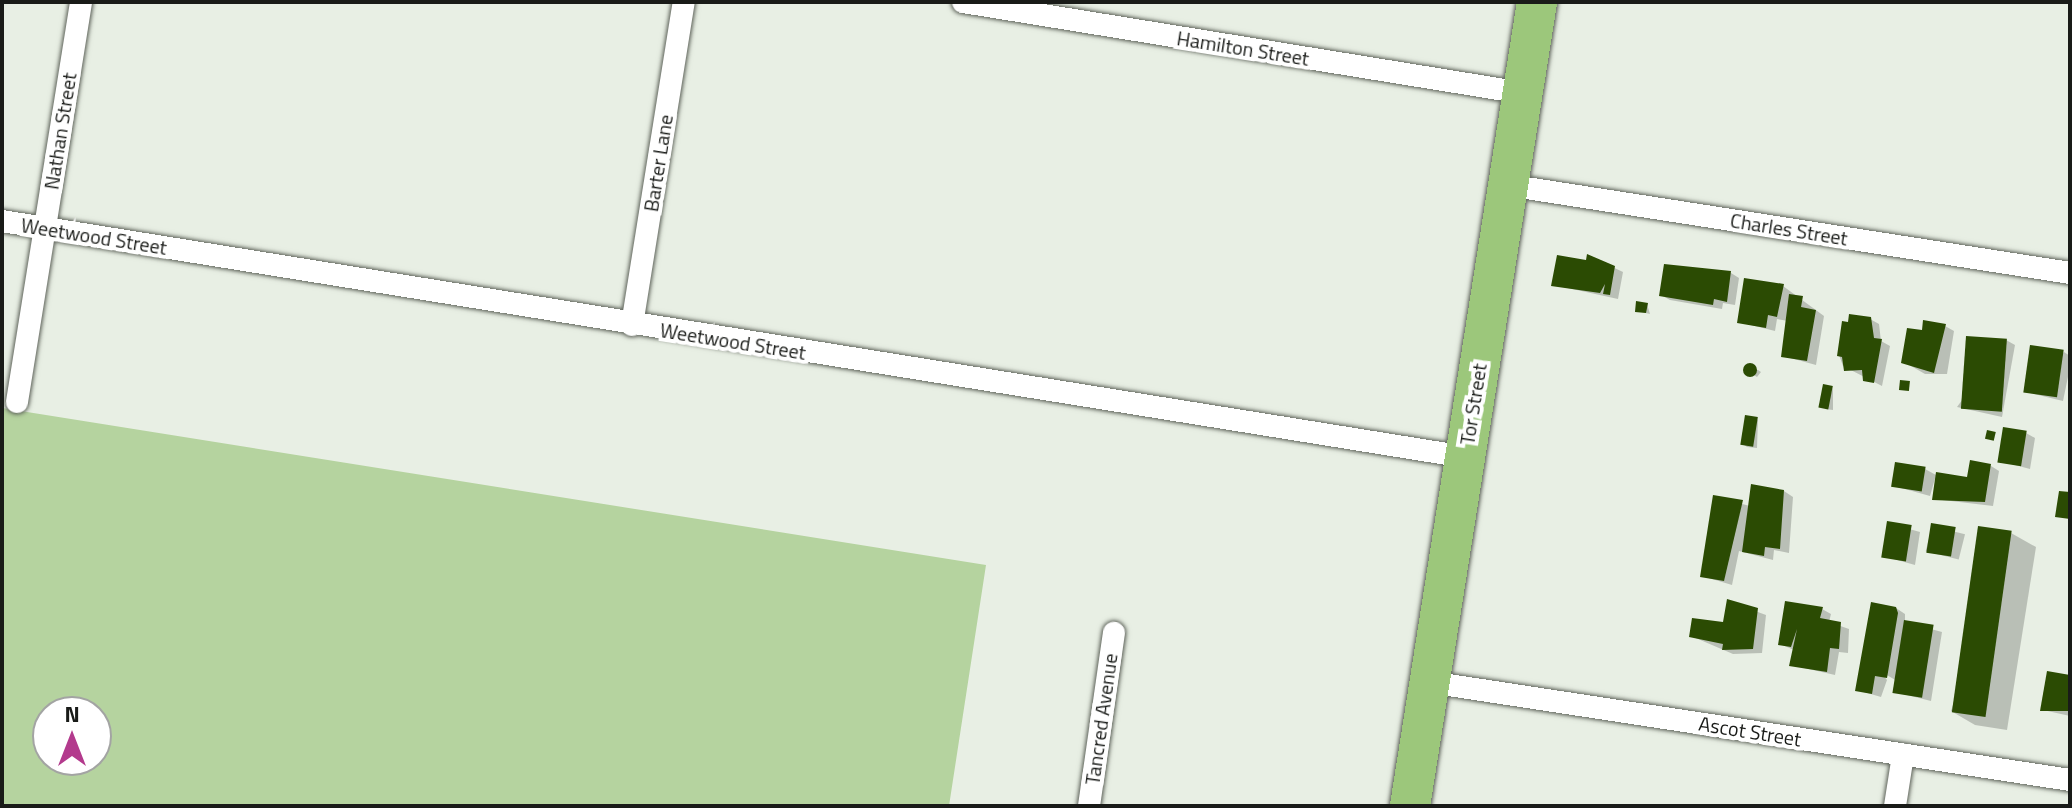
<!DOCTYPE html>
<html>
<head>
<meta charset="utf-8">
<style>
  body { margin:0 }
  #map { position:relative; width:2072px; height:808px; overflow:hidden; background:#e8efe4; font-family:"Titillium Web",sans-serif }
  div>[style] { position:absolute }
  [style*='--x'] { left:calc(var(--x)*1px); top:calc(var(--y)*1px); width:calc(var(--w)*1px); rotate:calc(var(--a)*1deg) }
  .green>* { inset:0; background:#b5d39f }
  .shadow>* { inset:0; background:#0003; transform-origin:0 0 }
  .building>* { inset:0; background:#2b4b03; transform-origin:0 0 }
  .round { border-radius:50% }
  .roads { filter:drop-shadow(0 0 2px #5f645b) drop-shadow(0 0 2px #5f645b) }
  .street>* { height:22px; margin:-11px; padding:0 11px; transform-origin:11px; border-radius:11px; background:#fff }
  .highway>* { height:40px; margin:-20px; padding:0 20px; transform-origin:20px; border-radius:20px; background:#9cc77b }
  span { translate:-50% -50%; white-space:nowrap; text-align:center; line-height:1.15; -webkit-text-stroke:8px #fff; paint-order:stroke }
  .street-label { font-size:20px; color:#191b18 }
  .frame { position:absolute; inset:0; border:4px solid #191b18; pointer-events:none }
  .north { position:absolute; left:32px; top:696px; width:80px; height:80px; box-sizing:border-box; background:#fff; border:2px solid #a3a4a3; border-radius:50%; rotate:0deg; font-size:22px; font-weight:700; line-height:32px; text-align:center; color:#191b18 }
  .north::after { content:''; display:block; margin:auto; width:28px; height:36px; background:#b33a8d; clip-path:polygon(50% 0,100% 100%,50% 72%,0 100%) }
</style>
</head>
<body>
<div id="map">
  <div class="green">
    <i style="clip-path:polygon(evenodd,2px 408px,986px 565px,949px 806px,2px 806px,2px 408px,48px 712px,96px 712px,96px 760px,48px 760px,48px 712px)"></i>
  </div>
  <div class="shadow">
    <i style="clip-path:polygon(1589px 256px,1623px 272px,1618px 299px,1554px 285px,1588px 262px)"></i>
    <i style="clip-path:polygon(1666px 267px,1731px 273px,1739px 278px,1735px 305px,1723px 303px,1722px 309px,1670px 300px,1661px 295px)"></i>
    <i style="clip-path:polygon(1783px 286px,1824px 316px,1816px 365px,1783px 356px,1788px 321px,1777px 319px,1775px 331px,1739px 322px)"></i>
    <i style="clip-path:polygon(1647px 304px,1650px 314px,1637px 311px)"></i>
    <i style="clip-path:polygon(1870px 319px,1879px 324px,1881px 341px,1890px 346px,1882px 386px,1843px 366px,1839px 355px,1850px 324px)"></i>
    <i style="clip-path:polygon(1945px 326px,1954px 331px,1947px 374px,1925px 374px,1904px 362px,1923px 332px)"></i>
    <i style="clip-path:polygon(2006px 340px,2015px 345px,2002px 417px,1957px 407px)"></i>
    <i style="clip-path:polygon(2064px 352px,2070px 356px,2070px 367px,2063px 401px,2026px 392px)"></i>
    <i style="clip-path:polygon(1744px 369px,1758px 370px,1761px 372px,1757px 377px)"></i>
    <i style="clip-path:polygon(1833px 388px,1833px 410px,1825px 409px)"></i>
    <i style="clip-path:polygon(1758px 419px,1757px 448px,1747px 447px,1743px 444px)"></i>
    <i style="clip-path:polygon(2026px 433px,2035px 438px,2030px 469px,2000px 461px)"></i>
    <i style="clip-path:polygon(1991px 466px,1999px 471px,1993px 506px,1934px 499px)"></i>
    <i style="clip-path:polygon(1925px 469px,1936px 475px,1930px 496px,1894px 486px)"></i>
    <i style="clip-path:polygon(1784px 491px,1793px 497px,1789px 553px,1774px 550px,1773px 560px,1739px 551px,1732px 585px,1702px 576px,1715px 497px,1750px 506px)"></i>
    <i style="clip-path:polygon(1888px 523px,1920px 532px,1915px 565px,1883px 556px)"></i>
    <i style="left:1932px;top:526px;width:34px;height:26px;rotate:14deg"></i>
    <i style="clip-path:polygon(2011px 533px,2036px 547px,2007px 730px,1975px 725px,1951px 711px)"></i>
    <i style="clip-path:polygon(1728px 601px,1766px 615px,1762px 653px,1733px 654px,1691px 636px,1724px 624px)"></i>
    <i style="clip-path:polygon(1787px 604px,1822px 609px,1831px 614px,1829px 622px,1849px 629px,1848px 653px,1839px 652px,1835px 675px,1791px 665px,1794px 650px,1780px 644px)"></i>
    <i style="clip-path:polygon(1896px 608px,1905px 614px,1905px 622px,1942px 632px,1931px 701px,1895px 692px,1897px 681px,1880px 671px,1887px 680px,1881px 697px,1857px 690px)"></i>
    <i style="clip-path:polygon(2070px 676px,2070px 716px,2043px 710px)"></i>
  </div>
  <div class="building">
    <i style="clip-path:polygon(1587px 254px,1615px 266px,1610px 295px,1603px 294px,1605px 284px,1600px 293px,1551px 286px,1557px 255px,1586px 260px)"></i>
    <i style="clip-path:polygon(1664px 264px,1731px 271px,1727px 302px,1714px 299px,1713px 305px,1659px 296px)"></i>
    <i style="clip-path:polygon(1744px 278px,1784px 284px,1777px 317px,1768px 315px,1766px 328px,1737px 323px)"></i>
    <i style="clip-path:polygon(1789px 294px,1803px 296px,1801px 307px,1816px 310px,1807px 361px,1781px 357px)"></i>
    <i style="clip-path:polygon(1636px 301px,1648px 303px,1646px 313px,1635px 312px)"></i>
    <i style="clip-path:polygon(1849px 314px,1871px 317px,1874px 338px,1882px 339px,1874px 383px,1863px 381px,1862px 370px,1844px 371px,1842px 357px,1837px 356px,1842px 321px,1848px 322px)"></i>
    <i style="clip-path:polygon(1923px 320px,1946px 324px,1934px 373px,1901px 363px,1907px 328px,1922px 330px)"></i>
    <i style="left:1966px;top:336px;width:41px;height:73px;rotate:4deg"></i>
    <i style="left:2030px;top:345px;width:34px;height:48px;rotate:8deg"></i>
    <i class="round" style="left:1743px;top:363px;width:14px;height:14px"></i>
    <i style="left:1900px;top:380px;width:10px;height:10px;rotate:6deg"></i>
    <i style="left:1823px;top:384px;width:10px;height:24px;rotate:11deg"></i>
    <i style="left:1745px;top:415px;width:13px;height:30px;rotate:9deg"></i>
    <i style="left:2003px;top:427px;width:24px;height:36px;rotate:9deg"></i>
    <i style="left:1987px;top:430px;width:9px;height:9px;rotate:13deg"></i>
    <i style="clip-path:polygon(1970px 460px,1991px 464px,1985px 502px,1932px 500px,1936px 472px,1967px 477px)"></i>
    <i style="left:1895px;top:462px;width:31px;height:25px;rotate:9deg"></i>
    <i style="clip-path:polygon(1751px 484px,1784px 490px,1780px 549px,1765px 547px,1764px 556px,1742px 552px)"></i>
    <i style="clip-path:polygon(2059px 491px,2070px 492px,2070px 519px,2055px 517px)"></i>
    <i style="clip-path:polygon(1713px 495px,1743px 500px,1724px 581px,1700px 577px)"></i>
    <i style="left:1887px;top:521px;width:25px;height:37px;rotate:9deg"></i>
    <i style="left:1931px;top:523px;width:25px;height:30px;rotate:9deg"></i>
    <i style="left:1978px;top:526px;width:34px;height:188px;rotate:8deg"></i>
    <i style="clip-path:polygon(1727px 599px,1758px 608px,1753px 649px,1722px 650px,1723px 644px,1689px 637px,1692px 618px,1723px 622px)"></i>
    <i style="clip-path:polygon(1785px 601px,1823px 607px,1820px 618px,1841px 622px,1839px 649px,1830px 648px,1827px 672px,1789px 666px,1797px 629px,1791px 647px,1778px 645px)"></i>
    <i style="clip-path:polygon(1871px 602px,1896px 607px,1898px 613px,1887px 678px,1875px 676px,1872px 694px,1855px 691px)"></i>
    <i style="left:1904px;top:620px;width:30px;height:74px;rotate:9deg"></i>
    <i style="clip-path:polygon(2047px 671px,2070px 675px,2070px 711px,2040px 711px)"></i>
  </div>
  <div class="roads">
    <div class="street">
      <i style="--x:963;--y:2;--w:567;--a:9.23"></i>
      <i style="--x:1507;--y:185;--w:570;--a:8.88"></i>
      <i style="--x:2;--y:221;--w:1482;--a:9.16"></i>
      <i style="--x:632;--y:325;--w:327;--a:-80.9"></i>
      <i style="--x:17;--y:402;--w:405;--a:-80.9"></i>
      <i style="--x:1429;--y:682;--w:648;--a:8.69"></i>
      <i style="--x:1089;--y:806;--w:175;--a:-81.8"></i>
      <i style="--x:1895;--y:806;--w:52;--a:-81.1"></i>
    </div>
    <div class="highway">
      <i style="--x:1410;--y:806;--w:814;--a:-81.02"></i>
    </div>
  </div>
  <div class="street-label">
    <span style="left:1243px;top:48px;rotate:9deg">Hamilton Street</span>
    <span style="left:60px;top:131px;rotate:-81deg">Nathan Street</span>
    <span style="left:658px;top:163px;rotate:-81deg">Barter Lane</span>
    <span style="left:1789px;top:229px;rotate:9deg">Charles Street</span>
    <span style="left:94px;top:236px;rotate:9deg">Weetwood Street</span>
    <span style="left:733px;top:341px;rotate:9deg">Weetwood Street</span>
    <span style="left:1473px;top:404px;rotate:-81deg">Tor Street</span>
    <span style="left:1101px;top:719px;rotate:-82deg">Tancred Avenue</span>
    <span style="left:1750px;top:731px;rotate:9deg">Ascot Street</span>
  </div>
  <div class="frame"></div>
  <div class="north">N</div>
</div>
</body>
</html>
